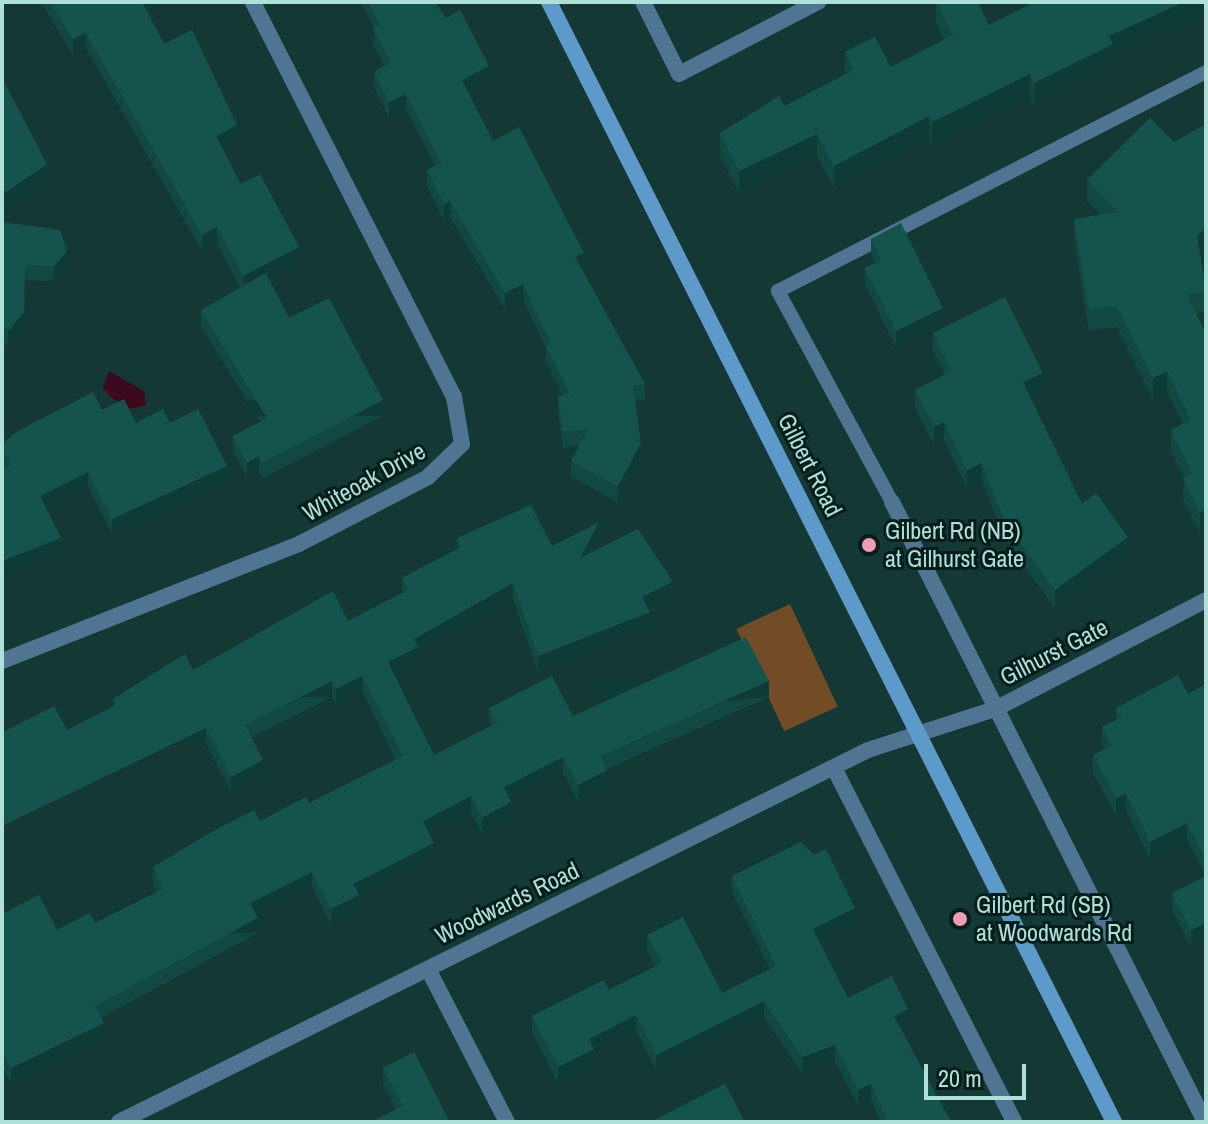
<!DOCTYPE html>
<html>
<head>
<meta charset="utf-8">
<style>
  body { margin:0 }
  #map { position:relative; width:1208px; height:1124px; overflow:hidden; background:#143834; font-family:"Archivo Narrow",sans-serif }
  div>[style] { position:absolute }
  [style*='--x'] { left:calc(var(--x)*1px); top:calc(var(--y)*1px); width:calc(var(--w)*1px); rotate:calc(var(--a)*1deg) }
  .green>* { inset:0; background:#724c27; transform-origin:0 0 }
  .water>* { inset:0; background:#3d091c }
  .service>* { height:14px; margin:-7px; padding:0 7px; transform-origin:7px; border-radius:7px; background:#4f7593 }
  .minor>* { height:16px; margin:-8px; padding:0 8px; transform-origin:8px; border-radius:8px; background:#4f7593 }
  .secondary>* { height:16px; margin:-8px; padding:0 8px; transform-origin:8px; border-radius:8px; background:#5d9aca }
  .wall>* { inset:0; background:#124842 }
  .shaded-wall>* { inset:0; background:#0f3b36; transform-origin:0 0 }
  .building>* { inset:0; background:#15544d }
  .dots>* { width:22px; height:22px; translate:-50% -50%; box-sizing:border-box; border:4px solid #051e1b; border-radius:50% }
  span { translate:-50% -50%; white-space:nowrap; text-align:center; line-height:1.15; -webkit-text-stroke:6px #051e1b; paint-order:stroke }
  .street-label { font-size:24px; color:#aee0d7 }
  .poi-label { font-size:24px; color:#aee0d7 }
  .left { translate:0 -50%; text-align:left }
  .frame { position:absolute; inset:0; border:4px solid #aee0d7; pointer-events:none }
  .scale { position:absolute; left:924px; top:1064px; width:102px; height:36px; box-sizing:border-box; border:4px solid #aee0d7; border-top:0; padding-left:10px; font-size:24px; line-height:28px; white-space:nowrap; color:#aee0d7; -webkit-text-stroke:6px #051e1b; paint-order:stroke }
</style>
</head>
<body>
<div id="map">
  <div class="green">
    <i style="left:790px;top:604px;width:113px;height:59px;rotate:65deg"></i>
  </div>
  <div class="water">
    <i style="clip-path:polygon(109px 371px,144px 391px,146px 405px,130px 409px,110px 397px,103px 387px)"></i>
  </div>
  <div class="service">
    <i style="--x:892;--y:502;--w:240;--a:-118.4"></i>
    <i style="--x:778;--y:291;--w:481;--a:-27.1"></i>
  </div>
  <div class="minor">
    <i style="--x:643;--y:2;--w:80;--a:63.4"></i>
    <i style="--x:679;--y:74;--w:157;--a:-27.4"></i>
    <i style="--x:892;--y:502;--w:695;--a:63.21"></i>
    <i style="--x:2;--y:661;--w:319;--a:-21.5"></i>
    <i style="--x:299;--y:544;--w:145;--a:-27.4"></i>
    <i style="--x:428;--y:477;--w:47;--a:-44.1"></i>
    <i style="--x:462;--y:444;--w:48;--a:-99.7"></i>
    <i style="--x:454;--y:397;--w:443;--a:-117"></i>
    <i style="--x:834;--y:768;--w:397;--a:63"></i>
    <i style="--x:428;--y:969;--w:172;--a:62.7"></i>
    <i style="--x:119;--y:1122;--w:836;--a:-26.41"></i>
    <i style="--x:868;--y:750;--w:133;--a:-17.9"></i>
    <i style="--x:995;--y:709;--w:237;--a:-27.3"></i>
  </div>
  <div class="secondary">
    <i style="--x:549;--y:2;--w:1254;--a:63.23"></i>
  </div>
  <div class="wall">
    <i style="clip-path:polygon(41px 2px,154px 2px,145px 7px,164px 44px,237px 140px,222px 148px,241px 184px,299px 263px,268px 279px,289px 318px,383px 416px,263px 478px,259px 472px,247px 478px,233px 451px,233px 436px,260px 422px,201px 326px,201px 310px,240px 288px,217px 243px,202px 251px,86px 48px,73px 55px)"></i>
    <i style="clip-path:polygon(361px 2px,435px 2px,489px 82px,468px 92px,493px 141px,584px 268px,582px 269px,645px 384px,645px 400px,635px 401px,641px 458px,618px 502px,571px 477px,571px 461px,579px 445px,563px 448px,558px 412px,558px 396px,563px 395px,546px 361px,546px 348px,523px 300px,505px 309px,450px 217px,444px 220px,427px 186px,427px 170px,435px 166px,406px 109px,389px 118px,374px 87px,374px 72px,384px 66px,373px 44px,374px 28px)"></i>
    <i style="clip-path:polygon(936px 2px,989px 25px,1206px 2px,1206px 14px,1113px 56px,1113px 66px,1034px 105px,1030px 96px,932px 145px,929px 138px,834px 188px,817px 156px,739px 193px,720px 156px,720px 133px,784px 106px,845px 75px,845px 52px,891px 67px,944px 40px,936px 23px)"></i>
    <i style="clip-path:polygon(1206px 124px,1206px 247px,1200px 253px,1206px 292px,1206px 312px,1196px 314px,1206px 334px,1200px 533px,1183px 499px,1184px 477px,1171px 451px,1171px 430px,1183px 424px,1167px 392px,1153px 399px,1117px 327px,1089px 331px,1074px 239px,1074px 219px,1101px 215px,1087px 201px,1087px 180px,1174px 142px)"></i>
    <i style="clip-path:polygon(2px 222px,67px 267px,54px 281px,25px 280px,24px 328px,8px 346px,2px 341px)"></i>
    <i style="clip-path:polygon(871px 239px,943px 323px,896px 347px,865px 284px,865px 268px,875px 263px,871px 255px)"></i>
    <i style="clip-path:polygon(933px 333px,1043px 390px,1030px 397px,1082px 504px,1128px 555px,1055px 608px,1005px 540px,982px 481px,967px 488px,944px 440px,934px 445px,915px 408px,915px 390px,945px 375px,933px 351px)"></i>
    <i style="clip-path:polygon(102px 410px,136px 423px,170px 423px,227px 482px,112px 534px,88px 487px,46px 509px,61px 554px,4px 468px,2px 463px,2px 444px)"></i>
    <i style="clip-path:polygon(599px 537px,591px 553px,673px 597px,649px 610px,650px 627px,538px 672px,513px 599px,418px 653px,418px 662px,394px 674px,434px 755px,491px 726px,489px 723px,489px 708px,573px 716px,769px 697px,607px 769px,607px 786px,578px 801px,563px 772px,510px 800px,511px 818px,482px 833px,471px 812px,429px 833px,434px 858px,359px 896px,359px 910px,331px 925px,312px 887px,257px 915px,258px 933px,101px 1018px,104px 1039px,11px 1083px,2px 1066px,2px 914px,57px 930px,95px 923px,157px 892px,153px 883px,153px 867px,260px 821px,309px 803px,396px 760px,362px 691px,336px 705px,332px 697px,251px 738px,263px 776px,231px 792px,206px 743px,3px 732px,67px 730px,113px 707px,113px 699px,193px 670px,348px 621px,402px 594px,402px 578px,457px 549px,457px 538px,552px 546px)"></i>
    <i style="clip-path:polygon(1206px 688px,1206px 940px,1191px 947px,1172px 910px,1172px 893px,1206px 876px,1187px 840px,1150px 859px,1126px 810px,1116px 815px,1093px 773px,1093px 755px,1105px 749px,1102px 744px,1102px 727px,1116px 720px,1116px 708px,1188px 694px)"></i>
    <i style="clip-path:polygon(732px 876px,855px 924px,819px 942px,848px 998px,908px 1025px,901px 1029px,951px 1122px,881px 1122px,871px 1100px,858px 1106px,835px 1061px,802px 1073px,764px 1017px,656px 1070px,636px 1031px,594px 1052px,594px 1065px,558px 1083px,532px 1032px,532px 1016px,609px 990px,655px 967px,647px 950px,647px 935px,722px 993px,770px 969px,732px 892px)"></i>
    <i style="clip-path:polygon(383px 1068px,450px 1122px,396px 1109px,383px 1083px)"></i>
  </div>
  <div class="shaded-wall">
    <i style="clip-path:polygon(138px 2px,154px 2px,138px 10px)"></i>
    <i style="clip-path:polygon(1184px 2px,1206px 2px,1206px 14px,1113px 56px,1113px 66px,1034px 105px,1034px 83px,1109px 36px)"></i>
    <i style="clip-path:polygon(86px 33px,86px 48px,73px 55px,73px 39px)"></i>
    <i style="left:4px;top:45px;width:16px;height:2px;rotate:90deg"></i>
    <i style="clip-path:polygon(489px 66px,489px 82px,462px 95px,462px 80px)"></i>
    <i style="clip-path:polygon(1030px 74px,1030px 96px,932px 145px,932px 122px)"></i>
    <i style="clip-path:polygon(406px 94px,406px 109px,389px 118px,389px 102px)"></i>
    <i style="clip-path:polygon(929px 116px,929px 138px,834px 188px,834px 166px)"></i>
    <i style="clip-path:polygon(237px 125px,237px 140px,216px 152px,216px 136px)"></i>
    <i style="clip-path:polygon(817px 134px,817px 156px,739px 193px,739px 171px)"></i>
    <i style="clip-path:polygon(47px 164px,47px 180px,2px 211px,2px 195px)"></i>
    <i style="clip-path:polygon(450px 201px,450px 217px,444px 220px,444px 204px)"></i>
    <i style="clip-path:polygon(217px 227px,217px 243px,202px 251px,202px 235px)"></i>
    <i style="clip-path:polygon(1206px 227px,1206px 247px,1197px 256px,1197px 236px)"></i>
    <i style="clip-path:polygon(299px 247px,299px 263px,243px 292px,243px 276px)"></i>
    <i style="clip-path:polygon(67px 251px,67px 267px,54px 281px,54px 266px)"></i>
    <i style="clip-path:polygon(584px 253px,584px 268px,575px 273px,575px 257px)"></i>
    <i style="clip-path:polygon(25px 280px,24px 328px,8px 346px,8px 331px)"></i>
    <i style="clip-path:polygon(523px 284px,523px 300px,505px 309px,505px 293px)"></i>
    <i style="clip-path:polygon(943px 308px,943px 323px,896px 347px,896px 331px)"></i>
    <i style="clip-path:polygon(1167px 371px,1167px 392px,1153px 399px,1153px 378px)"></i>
    <i style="clip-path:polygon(1043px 373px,1043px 390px,1023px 400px,1023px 382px)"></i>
    <i style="left:383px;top:400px;width:16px;height:135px;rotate:90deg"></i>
    <i style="clip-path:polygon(944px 422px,944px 440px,934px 445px,934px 427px)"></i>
    <i style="clip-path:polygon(641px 443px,641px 458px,618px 502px,618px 486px)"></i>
    <i style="clip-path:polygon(259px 456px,259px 472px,247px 478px,247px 463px)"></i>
    <i style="clip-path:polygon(982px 463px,982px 481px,967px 488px,967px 470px)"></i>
    <i style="clip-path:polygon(227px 466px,227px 482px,112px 534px,112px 519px)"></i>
    <i style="clip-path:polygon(88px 472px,88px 487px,40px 512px,40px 496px)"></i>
    <i style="clip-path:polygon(1206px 509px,1206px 530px,1200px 533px,1200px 512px)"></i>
    <i style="clip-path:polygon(599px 522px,599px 537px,580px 574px,580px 558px)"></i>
    <i style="clip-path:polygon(1128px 537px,1128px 555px,1055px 608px,1055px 590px)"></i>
    <i style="clip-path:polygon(61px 538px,61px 554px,2px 577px,2px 561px)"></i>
    <i style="clip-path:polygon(673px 582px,673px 597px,642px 613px,642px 597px)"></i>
    <i style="clip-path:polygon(513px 583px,513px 599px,418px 653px,418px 662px,388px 678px,388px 662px,414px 639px)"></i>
    <i style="clip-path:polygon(650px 612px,650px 627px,538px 672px,538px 656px)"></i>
    <i style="clip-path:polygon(362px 676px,362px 691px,336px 705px,336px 689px)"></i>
    <i style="left:332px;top:681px;width:16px;height:97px;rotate:90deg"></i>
    <i style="left:769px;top:681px;width:16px;height:185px;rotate:90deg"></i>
    <i style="left:206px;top:728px;width:15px;height:226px;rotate:90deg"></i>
    <i style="clip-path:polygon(563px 757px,563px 772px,504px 803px,504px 787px)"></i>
    <i style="clip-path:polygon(263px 760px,263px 776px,231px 792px,231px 777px)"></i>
    <i style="clip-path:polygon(607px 770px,607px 786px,578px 801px,578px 785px)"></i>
    <i style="clip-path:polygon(1126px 793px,1126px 810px,1116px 815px,1116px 798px)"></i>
    <i style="clip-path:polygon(471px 796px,471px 812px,423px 836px,423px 821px)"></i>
    <i style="clip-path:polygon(511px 802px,511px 818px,482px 833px,482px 818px)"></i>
    <i style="clip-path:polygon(1187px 823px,1187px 840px,1150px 859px,1150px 842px)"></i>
    <i style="clip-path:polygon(434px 843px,434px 858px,359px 896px,359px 910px,331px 925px,331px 909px,353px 884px)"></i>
    <i style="clip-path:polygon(312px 872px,312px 887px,250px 919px,250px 903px)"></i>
    <i style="clip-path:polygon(855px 908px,855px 924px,813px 945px,813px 929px)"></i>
    <i style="left:258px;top:918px;width:15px;height:185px;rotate:90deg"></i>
    <i style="clip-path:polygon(1206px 923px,1206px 940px,1191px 947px,1191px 930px)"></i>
    <i style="clip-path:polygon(764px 1001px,764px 1017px,656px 1070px,656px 1055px)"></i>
    <i style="clip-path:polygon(908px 1009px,908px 1025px,894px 1032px,894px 1016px)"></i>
    <i style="clip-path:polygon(636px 1015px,636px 1031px,594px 1052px,594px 1065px,558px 1083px,558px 1067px,589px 1039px)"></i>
    <i style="clip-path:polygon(104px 1023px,104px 1039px,11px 1083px,11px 1068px)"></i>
    <i style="clip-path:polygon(835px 1045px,835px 1061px,802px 1073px,802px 1057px)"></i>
    <i style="clip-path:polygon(871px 1084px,871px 1100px,858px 1106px,858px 1090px)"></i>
  </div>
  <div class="building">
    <i style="clip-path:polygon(50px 2px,142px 2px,164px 44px,192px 30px,237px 125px,216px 136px,241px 184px,260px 174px,299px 247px,243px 276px,217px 227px,202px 235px,86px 33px,73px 39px)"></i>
    <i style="clip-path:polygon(369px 2px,435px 2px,446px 18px,460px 10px,489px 66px,462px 80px,493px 141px,519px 127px,584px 253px,575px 257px,645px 384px,633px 386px,641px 443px,618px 486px,571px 461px,588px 429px,563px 432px,558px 396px,570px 394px,546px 346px,551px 343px,523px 284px,505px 293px,450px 201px,444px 204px,427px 170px,441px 163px,406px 94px,389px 102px,374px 72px,391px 63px,373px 28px,380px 25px)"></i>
    <i style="clip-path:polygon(936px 2px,978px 2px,989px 25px,1035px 2px,1184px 2px,1109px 36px,1113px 44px,1034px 83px,1030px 74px,932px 122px,929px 116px,834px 166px,817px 134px,739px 171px,720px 133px,779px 96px,784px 106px,854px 70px,845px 52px,875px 37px,891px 67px,953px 35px)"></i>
    <i style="clip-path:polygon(2px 78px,47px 164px,2px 195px)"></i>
    <i style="clip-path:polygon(1150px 118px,1174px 142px,1206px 124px,1206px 227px,1197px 236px,1206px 292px,1187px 295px,1206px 334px,1206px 509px,1200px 512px,1183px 478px,1192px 473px,1171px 430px,1191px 420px,1167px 371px,1153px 378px,1117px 306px,1089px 310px,1074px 219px,1118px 212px,1087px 180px)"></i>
    <i style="clip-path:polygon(2px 222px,60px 230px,67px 251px,54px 266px,25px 265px,24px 312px,8px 331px,2px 326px)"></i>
    <i style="clip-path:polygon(901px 223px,943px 308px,896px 331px,865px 268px,881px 260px,871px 239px)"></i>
    <i style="clip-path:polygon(266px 273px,289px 318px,329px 298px,383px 400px,263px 462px,259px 456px,247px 463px,233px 436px,267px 418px,201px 310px)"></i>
    <i style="clip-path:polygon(1005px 297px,1043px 373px,1023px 382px,1082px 504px,1096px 493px,1128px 537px,1055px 590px,1005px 522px,982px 463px,967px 470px,944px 422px,934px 427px,915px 390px,952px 371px,933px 333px)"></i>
    <i style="clip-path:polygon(93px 392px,102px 410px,124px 399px,136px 423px,163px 409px,170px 423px,198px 409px,227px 466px,112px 519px,88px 472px,40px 496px,61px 538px,2px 561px,2px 469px,11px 465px,2px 448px,2px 444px,16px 432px)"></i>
    <i style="clip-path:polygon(531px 505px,552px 546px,599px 522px,580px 558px,638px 529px,673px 582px,642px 597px,650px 612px,538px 656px,513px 583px,414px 639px,418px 647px,388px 662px,434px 755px,497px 723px,489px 708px,552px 676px,573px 716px,746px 637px,769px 681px,600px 756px,607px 770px,578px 785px,563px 757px,504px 787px,511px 802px,482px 818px,471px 796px,423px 821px,434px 843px,353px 884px,359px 895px,331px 909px,312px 872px,250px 903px,258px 918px,95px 1006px,104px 1023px,11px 1068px,2px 1051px,2px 914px,39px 895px,57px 930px,90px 913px,95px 923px,163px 889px,153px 867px,215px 830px,254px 810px,260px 821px,306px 797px,309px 803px,403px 756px,362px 676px,336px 689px,332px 681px,245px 725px,263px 760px,231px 777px,206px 728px,2px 826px,2px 729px,3px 732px,54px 706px,67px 730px,116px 705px,113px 699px,185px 654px,193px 670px,333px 591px,348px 621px,408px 590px,402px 578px,461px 547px,457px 538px)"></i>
    <i style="clip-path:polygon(1178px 675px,1188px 694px,1204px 685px,1206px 688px,1206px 860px,1187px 823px,1150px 842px,1126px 793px,1116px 798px,1093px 755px,1112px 746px,1102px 727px,1121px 718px,1116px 708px)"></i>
    <i style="clip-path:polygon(801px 842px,814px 855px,826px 849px,855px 908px,813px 929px,848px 998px,892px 976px,908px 1009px,894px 1016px,951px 1122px,888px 1122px,871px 1084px,858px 1090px,835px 1045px,802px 1057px,764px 1001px,656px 1055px,636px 1015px,589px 1039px,594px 1049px,558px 1067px,532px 1016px,604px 980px,609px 990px,662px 963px,647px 935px,683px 917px,722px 993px,776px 966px,732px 876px)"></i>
    <i style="clip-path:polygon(1206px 876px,1206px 923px,1191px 930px,1172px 893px)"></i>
    <i style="clip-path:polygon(414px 1052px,450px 1122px,371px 1122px,403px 1106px,383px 1068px)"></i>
    <i style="clip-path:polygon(725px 1084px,745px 1122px,650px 1122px)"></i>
  </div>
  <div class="dots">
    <i style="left:869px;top:545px;background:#f29ab0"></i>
    <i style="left:960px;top:919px;background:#f29ab0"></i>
  </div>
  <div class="street-label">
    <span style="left:810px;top:465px;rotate:63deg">Gilbert Road</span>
    <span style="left:364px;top:482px;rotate:-29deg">Whiteoak Drive</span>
    <span style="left:1054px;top:652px;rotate:-27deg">Gilhurst Gate</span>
    <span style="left:507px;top:903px;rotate:-26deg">Woodwards Road</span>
  </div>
  <div class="poi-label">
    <span class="left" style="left:885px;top:545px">Gilbert Rd (NB)<br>at Gilhurst Gate</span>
    <span class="left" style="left:976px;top:919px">Gilbert Rd (SB)<br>at Woodwards Rd</span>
  </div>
  <div class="frame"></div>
  <div class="scale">20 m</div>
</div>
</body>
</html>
